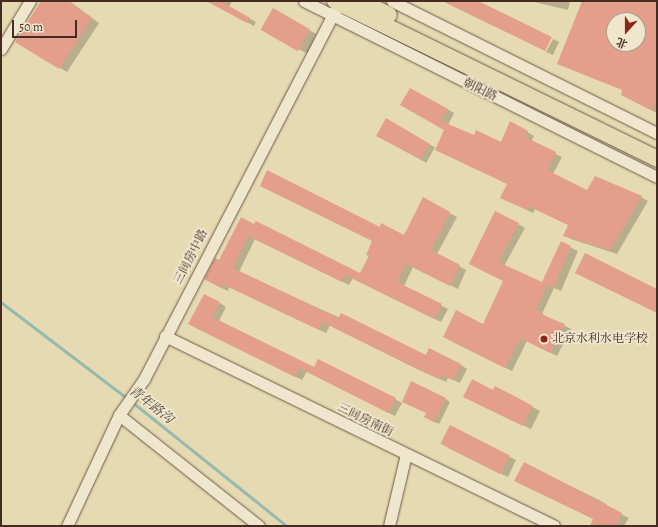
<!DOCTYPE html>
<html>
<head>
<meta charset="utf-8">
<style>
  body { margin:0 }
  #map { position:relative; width:658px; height:527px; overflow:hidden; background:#e6dab2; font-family:Alegreya,"Noto Serif SC",serif }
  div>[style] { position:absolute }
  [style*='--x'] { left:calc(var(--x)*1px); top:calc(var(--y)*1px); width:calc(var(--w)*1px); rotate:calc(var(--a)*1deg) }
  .shadow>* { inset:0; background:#0003; transform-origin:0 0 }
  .stream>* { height:2.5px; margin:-1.25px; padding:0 1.25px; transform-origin:1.25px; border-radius:1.25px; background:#96bab0 }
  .building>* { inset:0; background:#e39e8c; transform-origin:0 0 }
  .roads { filter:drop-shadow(0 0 1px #6c5846) drop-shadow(0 0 1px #6c5846) }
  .minor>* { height:11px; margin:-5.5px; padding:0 5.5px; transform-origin:5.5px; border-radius:5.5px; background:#efe7cd }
  .highway>* { height:16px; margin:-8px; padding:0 8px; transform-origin:8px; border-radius:8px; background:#e6dab2 }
  .dots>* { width:11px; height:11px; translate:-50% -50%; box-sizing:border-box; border:2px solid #efe7cd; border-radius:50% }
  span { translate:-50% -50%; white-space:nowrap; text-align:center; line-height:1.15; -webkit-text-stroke:3.5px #efe7cd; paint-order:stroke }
  .street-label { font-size:12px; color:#442c22 }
  .poi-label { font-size:12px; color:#442c22 }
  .left { translate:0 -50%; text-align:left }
  .water-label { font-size:13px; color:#54483e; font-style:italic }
  .frame { position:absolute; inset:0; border:2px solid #442c22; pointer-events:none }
  .north { position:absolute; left:606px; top:12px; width:40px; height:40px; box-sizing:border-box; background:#efe7cd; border:1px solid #ab9c89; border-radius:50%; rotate:201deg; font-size:11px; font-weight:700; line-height:16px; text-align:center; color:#442c22 }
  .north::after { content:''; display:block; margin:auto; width:14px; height:18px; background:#8f2418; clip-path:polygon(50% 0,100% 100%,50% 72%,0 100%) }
  .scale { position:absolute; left:12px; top:20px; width:65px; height:18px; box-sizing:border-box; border:2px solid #442c22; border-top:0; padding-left:5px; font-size:12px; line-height:14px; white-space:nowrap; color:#442c22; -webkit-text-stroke:3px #efe7cd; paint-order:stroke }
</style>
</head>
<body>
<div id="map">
  <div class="shadow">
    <i style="clip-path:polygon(42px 1px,69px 1px,99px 23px,67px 72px,16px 42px)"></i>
    <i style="clip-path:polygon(207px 1px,232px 1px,229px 7px,256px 22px,254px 26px)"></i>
    <i style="clip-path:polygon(530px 1px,570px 1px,568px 10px)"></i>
    <i style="clip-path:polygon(evenodd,583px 1px,657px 1px,657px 113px,629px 99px,623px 90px,583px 1px,614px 20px,638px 20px,638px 44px,614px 44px,614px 20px)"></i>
    <i style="clip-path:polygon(274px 10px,316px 34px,308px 54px,270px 34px)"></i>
    <i style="clip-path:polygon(553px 39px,559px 42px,553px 55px,546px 52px)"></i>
    <i style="clip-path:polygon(411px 89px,454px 113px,448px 125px,475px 137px,501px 143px,510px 122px,534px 136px,531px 142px,562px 157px,553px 174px,588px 192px,641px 197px,648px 201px,617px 254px,571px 239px,565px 235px,569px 225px,535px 209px,533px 213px,508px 201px,508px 184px,445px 130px)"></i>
    <i style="left:386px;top:120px;width:56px;height:18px;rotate:29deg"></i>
    <i style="clip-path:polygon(423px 199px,457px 217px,437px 254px,466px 270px,458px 289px,413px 267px,404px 286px,448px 309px,441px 322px,353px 278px,349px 285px,255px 239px,239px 272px,426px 357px,430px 349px,461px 365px,467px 369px,460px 383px,448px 378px,446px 382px,419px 370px,330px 325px,326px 333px,229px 287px,228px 291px,212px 283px,241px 219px,361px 275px,380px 228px,404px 237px)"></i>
    <i style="clip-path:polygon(518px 224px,525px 228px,504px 266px,542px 284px,561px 243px,578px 251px,561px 291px,554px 288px,542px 314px,571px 329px,557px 356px,527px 341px,512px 371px,451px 341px,483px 325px,504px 281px,477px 268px)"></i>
    <i style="clip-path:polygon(220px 303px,226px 307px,219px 321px,315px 368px,395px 399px,402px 403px,395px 416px,307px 371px,302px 380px,196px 328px)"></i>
    <i style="clip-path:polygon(495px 387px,540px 411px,531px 429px,471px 400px,494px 391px)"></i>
    <i style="clip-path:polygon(446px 399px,450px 402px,439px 424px,430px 420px,427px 413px)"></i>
    <i style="clip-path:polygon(450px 426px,516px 460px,508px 477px,448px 448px)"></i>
    <i style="clip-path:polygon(524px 463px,601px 501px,607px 505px,606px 507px,629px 518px,624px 526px,591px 526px,594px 519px)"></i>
  </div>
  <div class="stream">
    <i style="--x:1;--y:302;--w:158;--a:37.3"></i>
    <i style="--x:131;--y:401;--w:200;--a:38.7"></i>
  </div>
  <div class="building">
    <i style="clip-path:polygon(41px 1px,69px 1px,92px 18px,59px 69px,15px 42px)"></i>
    <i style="clip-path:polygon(206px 1px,220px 1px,250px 18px,247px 23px)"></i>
    <i style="clip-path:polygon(442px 1px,478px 1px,552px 37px,545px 51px)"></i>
    <i style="clip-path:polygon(evenodd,582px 1px,657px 1px,657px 97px,653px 111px,621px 95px,622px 90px,557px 64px,582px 1px,614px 20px,638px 20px,638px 44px,614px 44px,614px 20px)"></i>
    <i style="left:273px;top:8px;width:43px;height:25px;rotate:30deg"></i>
    <i style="clip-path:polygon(410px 88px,448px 109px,441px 121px,474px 135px,476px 130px,501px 142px,510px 121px,528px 131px,525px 137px,556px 152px,547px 170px,587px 190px,595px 176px,642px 196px,610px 250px,563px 236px,568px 225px,528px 206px,527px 210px,500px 198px,507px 184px,435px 150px,444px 130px,400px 105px)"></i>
    <i style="clip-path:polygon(386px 118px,430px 144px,420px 159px,376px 136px)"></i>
    <i style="clip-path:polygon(267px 170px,380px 227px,381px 223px,404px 235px,423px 197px,450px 212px,431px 250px,460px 265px,450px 286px,406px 264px,397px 282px,442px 304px,434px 319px,345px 275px,342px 282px,248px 236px,233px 268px,338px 318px,341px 313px,426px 355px,429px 348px,461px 364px,453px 380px,441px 375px,439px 379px,411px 366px,322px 322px,319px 330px,222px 284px,221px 288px,204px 279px,215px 258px,219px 260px,241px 217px,254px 224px,256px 221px,360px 273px,369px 256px,366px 255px,372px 241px,260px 186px)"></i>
    <i style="clip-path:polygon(495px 211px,519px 223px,498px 262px,542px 282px,561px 241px,571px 246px,554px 288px,547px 285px,536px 309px,543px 313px,542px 315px,565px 324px,550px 353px,520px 338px,505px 368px,443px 337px,456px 310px,483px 324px,503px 281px,469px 264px)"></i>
    <i style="clip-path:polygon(585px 253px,657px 289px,657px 313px,575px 273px)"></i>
    <i style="clip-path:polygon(204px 294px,220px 302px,212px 317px,314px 367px,318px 359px,396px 398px,388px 413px,299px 368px,295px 377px,188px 324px)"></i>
    <i style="clip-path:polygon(472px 379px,493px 390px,495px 386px,533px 406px,523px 426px,463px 397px)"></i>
    <i style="clip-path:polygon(411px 381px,446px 398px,434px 422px,424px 417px,426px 413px,402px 402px)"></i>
    <i style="left:450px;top:425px;width:67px;height:21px;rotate:27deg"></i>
    <i style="clip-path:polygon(524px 462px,622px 513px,616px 526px,590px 526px,593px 519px,514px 481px)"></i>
  </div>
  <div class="roads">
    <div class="minor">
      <i style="--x:304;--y:1;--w:394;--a:26.5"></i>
      <i style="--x:392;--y:1;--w:296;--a:26.5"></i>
      <i style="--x:1;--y:49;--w:56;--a:-58.9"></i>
      <i style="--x:165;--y:336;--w:433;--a:26"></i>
      <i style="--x:119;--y:415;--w:179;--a:38.4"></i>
      <i style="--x:67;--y:526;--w:123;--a:-64.9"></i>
      <i style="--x:119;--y:415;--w:44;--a:-55.2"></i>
      <i style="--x:144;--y:379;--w:426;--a:-62.6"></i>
      <i style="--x:389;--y:526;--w:74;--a:-76.7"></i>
    </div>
    <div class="highway">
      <i style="--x:335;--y:1;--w:359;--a:26.1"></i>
      <i style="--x:360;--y:1;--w:32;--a:26"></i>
    </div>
  </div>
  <div class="dots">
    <i style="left:544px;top:339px;background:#8f2418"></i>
  </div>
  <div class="street-label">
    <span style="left:480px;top:90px;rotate:26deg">朝阳路</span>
    <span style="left:191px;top:257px;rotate:-63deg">三间房中路</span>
    <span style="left:365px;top:420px;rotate:26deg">三间房南街</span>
  </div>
  <div class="poi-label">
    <span class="left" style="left:552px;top:339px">北京水利水电学校</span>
  </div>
  <div class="water-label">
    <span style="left:151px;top:405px;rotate:38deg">青年路沟</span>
  </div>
  <div class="frame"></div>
  <div class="north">北</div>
  <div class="scale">50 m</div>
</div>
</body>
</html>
